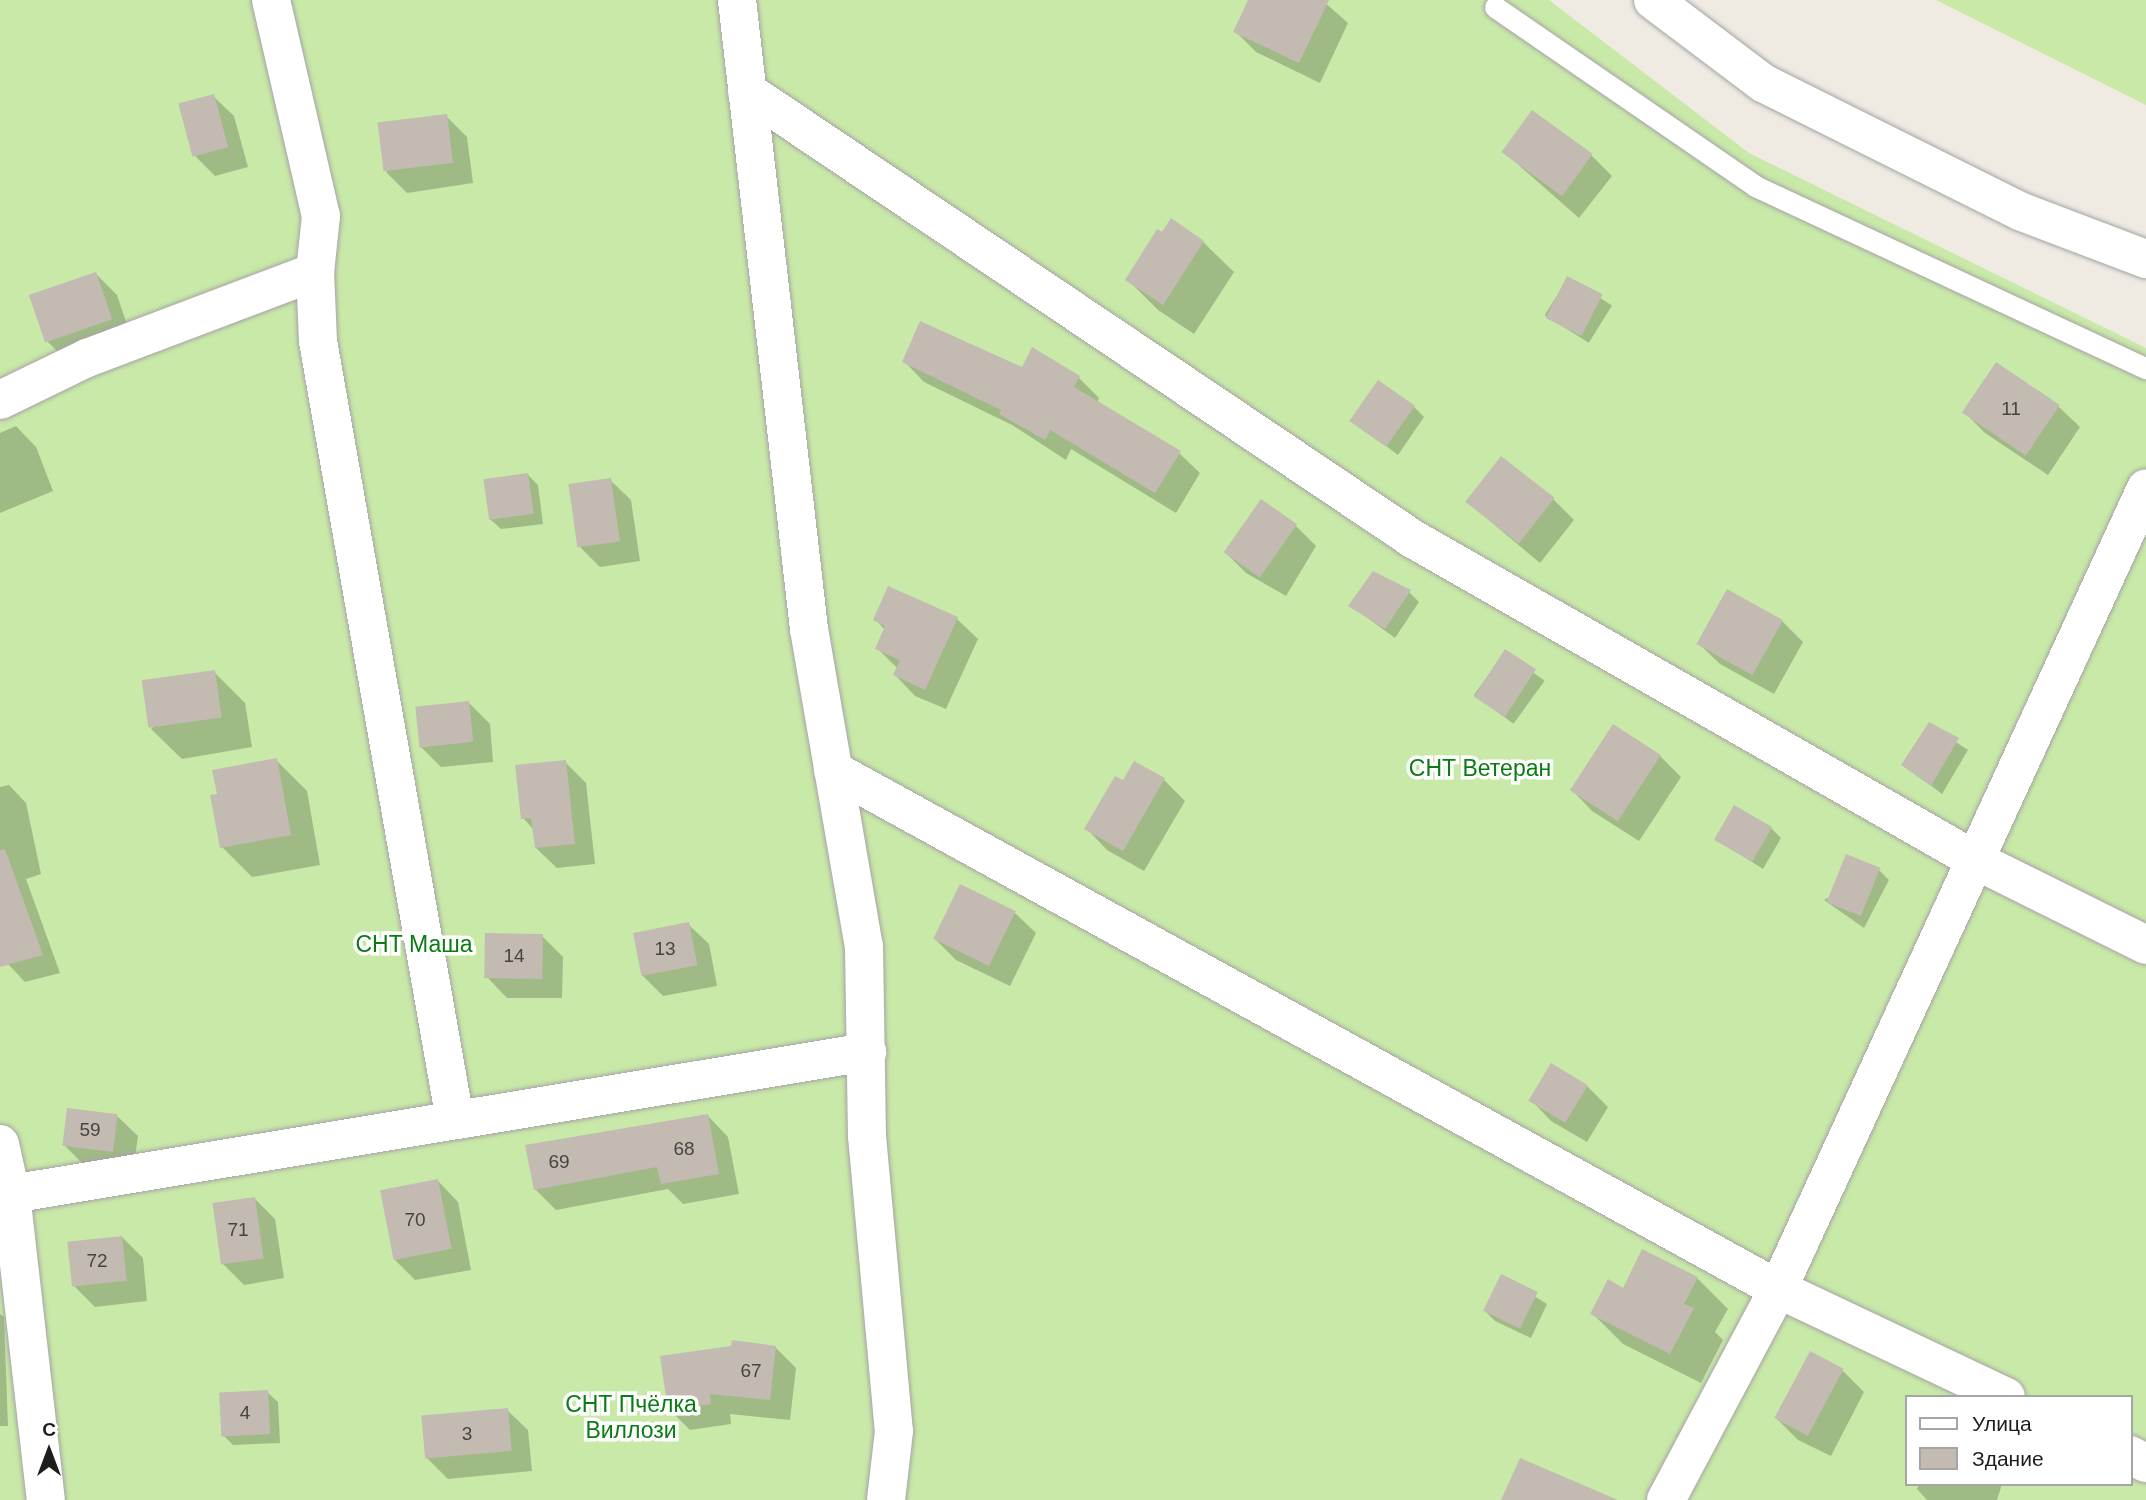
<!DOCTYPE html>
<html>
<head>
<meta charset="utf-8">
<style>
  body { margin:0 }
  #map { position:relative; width:2146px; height:1500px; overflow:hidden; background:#efebe3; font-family:Helvetica,sans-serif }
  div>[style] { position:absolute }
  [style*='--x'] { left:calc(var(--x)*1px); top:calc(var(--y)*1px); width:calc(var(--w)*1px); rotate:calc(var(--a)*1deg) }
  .grass>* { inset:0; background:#c9e9a8 }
  .shadow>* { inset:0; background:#0003; transform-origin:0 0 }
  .building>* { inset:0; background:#c3bab2; transform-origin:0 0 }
  .roads { filter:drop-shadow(0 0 2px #a4a4a4) drop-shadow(0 0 2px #a4a4a4) }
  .lane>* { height:21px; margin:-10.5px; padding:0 10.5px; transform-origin:10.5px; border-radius:10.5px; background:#fff }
  .street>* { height:38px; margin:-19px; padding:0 19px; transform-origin:19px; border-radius:19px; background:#fff }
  span { translate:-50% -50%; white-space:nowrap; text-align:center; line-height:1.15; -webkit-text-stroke:7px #fff; paint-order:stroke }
  .number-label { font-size:19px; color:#464442 }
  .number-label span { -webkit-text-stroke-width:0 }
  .park-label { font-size:23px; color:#0b7c13 }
  .legend { position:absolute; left:1905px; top:1395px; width:228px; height:91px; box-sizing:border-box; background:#fff; border:2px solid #a5a5a5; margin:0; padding:9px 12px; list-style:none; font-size:21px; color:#1d1d1d }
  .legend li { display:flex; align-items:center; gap:14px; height:35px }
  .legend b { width:35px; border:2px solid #a5a5a5 }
  .north { position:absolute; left:14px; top:1416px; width:70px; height:70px; -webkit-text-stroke:5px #fff; paint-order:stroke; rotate:0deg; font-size:19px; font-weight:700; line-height:28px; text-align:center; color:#1d1d1d }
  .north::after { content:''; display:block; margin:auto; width:24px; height:32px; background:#1d1d1d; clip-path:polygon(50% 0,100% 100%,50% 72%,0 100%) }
</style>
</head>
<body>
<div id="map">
  <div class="grass">
    <i style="clip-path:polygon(evenodd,0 0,1549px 0,1749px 153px,2146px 348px,2146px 1500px,0 1500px,0 0,1906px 1397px,2130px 1397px,2130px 1484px,1906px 1484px,1906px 1397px)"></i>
    <i style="clip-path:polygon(1936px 0,2146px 0,2146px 105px)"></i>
  </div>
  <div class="shadow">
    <i style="clip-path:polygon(1250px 0,1322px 0,1348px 23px,1320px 83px,1256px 52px,1235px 31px)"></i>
    <i style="clip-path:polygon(213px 96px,234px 116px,248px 167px,215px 176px,195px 156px)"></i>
    <i style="clip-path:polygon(446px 116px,467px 137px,473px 183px,407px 193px,386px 172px)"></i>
    <i style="clip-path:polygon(1505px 153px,1592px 156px,1612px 176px,1579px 218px)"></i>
    <i style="clip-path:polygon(1162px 235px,1203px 242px,1234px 272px,1194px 334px,1158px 310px,1127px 279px)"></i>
    <i style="clip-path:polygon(96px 274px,117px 295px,132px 339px,67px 361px,46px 340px)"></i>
    <i style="left:1568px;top:278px;width:52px;height:44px;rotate:32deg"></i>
    <i style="clip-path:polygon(904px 361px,1079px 378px,1099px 398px,1097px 403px,1179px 453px,1200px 473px,1176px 513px,1071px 449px,1066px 460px,1012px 425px,924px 382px)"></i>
    <i style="clip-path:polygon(1997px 365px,2059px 407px,2080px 427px,2048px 475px,1985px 433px,1965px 413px)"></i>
    <i style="clip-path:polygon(1414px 407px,1424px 417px,1398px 455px,1352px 420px)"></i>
    <i style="clip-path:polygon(16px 426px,36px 447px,53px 491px,0 513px,0 433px)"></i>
    <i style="clip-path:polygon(528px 475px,538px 485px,543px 524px,501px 529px,490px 519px)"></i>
    <i style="clip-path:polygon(610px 480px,631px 500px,640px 561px,600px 567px,579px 546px)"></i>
    <i style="clip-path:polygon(1553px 499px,1574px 520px,1540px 563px,1467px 502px)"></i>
    <i style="clip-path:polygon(1295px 525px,1316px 546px,1286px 596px,1246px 573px,1225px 552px)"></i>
    <i style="clip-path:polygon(1409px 592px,1419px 602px,1395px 638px,1351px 606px)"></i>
    <i style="clip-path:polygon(875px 619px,957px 619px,978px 639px,946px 709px,915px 696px,895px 675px,898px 669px,877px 648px,885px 630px)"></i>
    <i style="clip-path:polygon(1782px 621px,1803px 642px,1774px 694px,1720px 664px,1699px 644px)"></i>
    <i style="left:1505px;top:652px;width:49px;height:53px;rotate:36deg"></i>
    <i style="clip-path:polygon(214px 672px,245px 703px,252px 747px,182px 759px,151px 729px)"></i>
    <i style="clip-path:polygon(469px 703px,490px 724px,493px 762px,441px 767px,420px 746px)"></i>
    <i style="clip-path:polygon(1929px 724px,1968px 750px,1942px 794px,1904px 765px)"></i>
    <i style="clip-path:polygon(1660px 756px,1681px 777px,1639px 841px,1592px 811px,1572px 790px)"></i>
    <i style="clip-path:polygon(276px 760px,307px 791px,320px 865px,252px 877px,222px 847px,219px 796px)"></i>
    <i style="clip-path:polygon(565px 762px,586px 783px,595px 864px,557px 868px,536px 848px,534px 830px,523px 818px)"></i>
    <i style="clip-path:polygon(1164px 780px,1185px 801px,1144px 871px,1107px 850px,1087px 829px,1123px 782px)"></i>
    <i style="clip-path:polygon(9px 785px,26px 803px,41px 874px,26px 879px,60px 973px,25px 982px,8px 964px,0 946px,0 787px)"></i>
    <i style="clip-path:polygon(1771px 828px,1781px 838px,1763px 869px,1719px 841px)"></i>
    <i style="clip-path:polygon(1879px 870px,1889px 880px,1864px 928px,1824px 900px)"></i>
    <i style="clip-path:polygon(961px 886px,1015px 913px,1036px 933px,1010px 986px,956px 960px,935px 939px)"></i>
    <i style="clip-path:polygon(688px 924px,709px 944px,717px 986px,663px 996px,642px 975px)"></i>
    <i style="clip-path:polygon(542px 936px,563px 957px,562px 998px,507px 998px,487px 977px)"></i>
    <i style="clip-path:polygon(1587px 1086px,1608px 1107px,1587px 1142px,1551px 1121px,1531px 1100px)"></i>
    <i style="clip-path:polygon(117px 1116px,138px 1136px,133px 1172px,85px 1166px,64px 1145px)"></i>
    <i style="clip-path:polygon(708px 1116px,728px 1137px,739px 1194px,683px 1204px,668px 1189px,556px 1210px,535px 1189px)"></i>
    <i style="clip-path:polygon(438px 1181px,458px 1202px,471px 1270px,415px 1280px,394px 1259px)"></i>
    <i style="clip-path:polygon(254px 1198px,275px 1219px,284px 1278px,244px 1285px,223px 1264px)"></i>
    <i style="clip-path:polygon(122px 1237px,143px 1258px,147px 1301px,95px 1307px,74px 1286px)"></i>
    <i style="clip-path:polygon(1502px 1276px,1547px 1304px,1531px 1338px,1495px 1321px,1485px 1311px)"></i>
    <i style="clip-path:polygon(1697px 1278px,1728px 1309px,1715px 1332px,1723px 1340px,1701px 1383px,1623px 1344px,1592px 1313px,1623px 1290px)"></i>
    <i style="clip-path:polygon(0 1314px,4px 1317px,8px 1426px,0 1426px)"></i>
    <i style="clip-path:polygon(733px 1347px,775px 1347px,796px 1368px,790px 1420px,730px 1414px,731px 1424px,690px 1430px,669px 1409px)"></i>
    <i style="clip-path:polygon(1810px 1354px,1843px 1371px,1864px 1392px,1831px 1456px,1798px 1440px,1777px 1419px)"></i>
    <i style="clip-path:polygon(267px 1392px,278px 1402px,280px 1443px,233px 1445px,223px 1435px)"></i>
    <i style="clip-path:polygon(507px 1410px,528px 1430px,532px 1471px,448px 1479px,427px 1458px)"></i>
    <i style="clip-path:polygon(1919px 1484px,2002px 1484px,1997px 1500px,1927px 1500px,1917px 1489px)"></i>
  </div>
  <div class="building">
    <i style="clip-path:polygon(1248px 0,1329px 0,1299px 63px,1233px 32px)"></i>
    <i style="left:214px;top:94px;width:55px;height:37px;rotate:75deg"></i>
    <i style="left:1532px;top:110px;width:75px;height:52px;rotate:36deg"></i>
    <i style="left:447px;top:114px;width:49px;height:70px;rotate:83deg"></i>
    <i style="clip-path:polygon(1171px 218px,1204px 241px,1163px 305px,1125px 280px,1157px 229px,1162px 232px)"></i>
    <i style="left:96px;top:272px;width:50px;height:71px;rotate:71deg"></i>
    <i style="left:1567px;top:276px;width:40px;height:47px;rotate:27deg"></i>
    <i style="clip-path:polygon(920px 321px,1022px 367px,1032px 347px,1080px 376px,1074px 387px,1181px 451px,1155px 493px,1050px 430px,1045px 440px,999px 414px,1001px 410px,902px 362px)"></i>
    <i style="left:1996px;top:362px;width:77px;height:61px;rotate:34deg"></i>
    <i style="left:1378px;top:380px;width:45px;height:50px;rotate:35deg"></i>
    <i style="left:1501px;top:456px;width:68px;height:58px;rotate:38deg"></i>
    <i style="left:528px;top:473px;width:41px;height:45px;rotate:82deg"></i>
    <i style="left:611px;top:478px;width:64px;height:43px;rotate:82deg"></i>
    <i style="left:1261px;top:499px;width:44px;height:65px;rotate:35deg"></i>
    <i style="clip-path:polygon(1373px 571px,1411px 590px,1385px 629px,1348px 606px)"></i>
    <i style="clip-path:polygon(888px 586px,958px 617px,925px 690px,893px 675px,900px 660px,875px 649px,885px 626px,873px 620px)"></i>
    <i style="left:1727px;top:589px;width:64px;height:63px;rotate:29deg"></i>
    <i style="left:1505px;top:649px;width:37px;height:57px;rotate:33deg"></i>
    <i style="left:215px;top:670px;width:48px;height:74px;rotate:82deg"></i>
    <i style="left:469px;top:701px;width:41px;height:54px;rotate:84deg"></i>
    <i style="clip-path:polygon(1929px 722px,1959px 738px,1931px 786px,1901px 765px)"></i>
    <i style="left:1613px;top:724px;width:57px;height:79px;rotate:33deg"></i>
    <i style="clip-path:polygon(277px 758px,291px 835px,220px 848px,210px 795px,217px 794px,212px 770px)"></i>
    <i style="clip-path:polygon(566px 760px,575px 844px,535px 848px,531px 818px,521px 819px,515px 765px)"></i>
    <i style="clip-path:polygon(1134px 761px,1165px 778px,1123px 851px,1084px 829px,1115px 776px,1123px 780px)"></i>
    <i style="left:1734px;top:805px;width:44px;height:40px;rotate:30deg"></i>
    <i style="clip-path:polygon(5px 849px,43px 955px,0 967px,0 850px)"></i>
    <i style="left:1846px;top:854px;width:37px;height:52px;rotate:22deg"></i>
    <i style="left:960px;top:884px;width:62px;height:61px;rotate:26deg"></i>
    <i style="left:689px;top:922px;width:44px;height:57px;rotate:79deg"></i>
    <i style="left:485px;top:933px;width:58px;height:45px;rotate:1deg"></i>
    <i style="left:1551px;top:1063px;width:43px;height:44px;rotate:31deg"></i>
    <i style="left:67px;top:1108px;width:51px;height:38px;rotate:7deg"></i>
    <i style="clip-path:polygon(708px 1114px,719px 1174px,661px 1184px,657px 1167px,534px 1190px,525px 1145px)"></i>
    <i style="left:438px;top:1179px;width:71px;height:59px;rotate:79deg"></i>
    <i style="left:255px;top:1197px;width:62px;height:43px;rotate:82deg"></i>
    <i style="left:122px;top:1236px;width:45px;height:55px;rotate:84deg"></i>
    <i style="clip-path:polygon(1642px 1249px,1698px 1277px,1684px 1304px,1694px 1308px,1670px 1354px,1590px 1314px,1608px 1279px,1623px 1288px)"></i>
    <i style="left:1501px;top:1274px;width:41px;height:41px;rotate:26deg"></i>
    <i style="clip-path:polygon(732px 1340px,776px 1346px,770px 1400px,710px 1394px,711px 1404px,668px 1410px,660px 1356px,731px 1346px)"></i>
    <i style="left:1810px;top:1351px;width:38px;height:76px;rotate:28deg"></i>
    <i style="left:268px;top:1390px;width:44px;height:49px;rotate:87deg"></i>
    <i style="left:508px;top:1408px;width:43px;height:87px;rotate:85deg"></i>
    <i style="clip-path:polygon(1520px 1458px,1618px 1500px,1501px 1500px)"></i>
  </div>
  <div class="roads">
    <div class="lane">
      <i style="--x:1495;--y:7;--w:316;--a:34.5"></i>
      <i style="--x:1755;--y:186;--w:431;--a:25"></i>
    </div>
    <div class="street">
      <i style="--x:271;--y:0;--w:222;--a:77"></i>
      <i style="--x:321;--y:216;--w:56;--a:96.1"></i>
      <i style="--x:315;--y:272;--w:69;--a:87.5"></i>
      <i style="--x:318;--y:341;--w:791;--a:80.03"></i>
      <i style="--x:737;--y:0;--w:633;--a:83.47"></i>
      <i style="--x:809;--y:629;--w:322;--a:80.2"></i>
      <i style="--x:864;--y:946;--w:190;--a:89.1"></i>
      <i style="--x:867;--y:1136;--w:296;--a:84.8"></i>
      <i style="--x:894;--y:1431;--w:69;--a:96.6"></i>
      <i style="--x:1653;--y:0;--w:138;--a:37"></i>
      <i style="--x:1763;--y:83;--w:289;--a:26.5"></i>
      <i style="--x:2022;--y:212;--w:133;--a:20.8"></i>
      <i style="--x:747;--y:91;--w:803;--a:33.93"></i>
      <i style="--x:1413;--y:539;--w:647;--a:29.73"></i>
      <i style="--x:1975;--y:860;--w:191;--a:26.4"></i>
      <i style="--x:0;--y:400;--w:97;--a:-25.8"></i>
      <i style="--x:87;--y:358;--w:244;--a:-20.7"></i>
      <i style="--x:833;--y:770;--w:1078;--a:28.78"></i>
      <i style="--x:1778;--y:1289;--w:252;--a:25.3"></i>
      <i style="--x:0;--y:1144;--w:51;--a:77.6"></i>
      <i style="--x:11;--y:1194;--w:308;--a:83.5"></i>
      <i style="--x:11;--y:1194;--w:868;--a:-9.42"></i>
      <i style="--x:2130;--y:1455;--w:18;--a:27"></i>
      <i style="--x:1666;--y:1500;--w:239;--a:-62"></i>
      <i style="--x:1778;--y:1289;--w:881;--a:-65.32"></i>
    </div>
  </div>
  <div class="number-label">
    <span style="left:2011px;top:409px">11</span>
    <span style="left:665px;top:949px">13</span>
    <span style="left:514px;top:956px">14</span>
    <span style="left:90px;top:1130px">59</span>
    <span style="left:684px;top:1149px">68</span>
    <span style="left:559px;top:1162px">69</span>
    <span style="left:415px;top:1220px">70</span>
    <span style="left:238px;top:1230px">71</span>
    <span style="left:97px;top:1261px">72</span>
    <span style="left:751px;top:1371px">67</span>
    <span style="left:245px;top:1413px">4</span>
    <span style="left:467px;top:1434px">3</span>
  </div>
  <div class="park-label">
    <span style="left:1480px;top:768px">СНТ Ветеран</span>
    <span style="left:414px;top:944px">СНТ Маша</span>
    <span style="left:631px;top:1417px">СНТ Пчёлка<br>Виллози</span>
  </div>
  <ul class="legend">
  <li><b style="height:9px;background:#fff"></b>Улица</li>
  <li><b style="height:19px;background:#c3bab2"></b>Здание</li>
  </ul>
  <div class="north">С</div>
</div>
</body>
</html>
